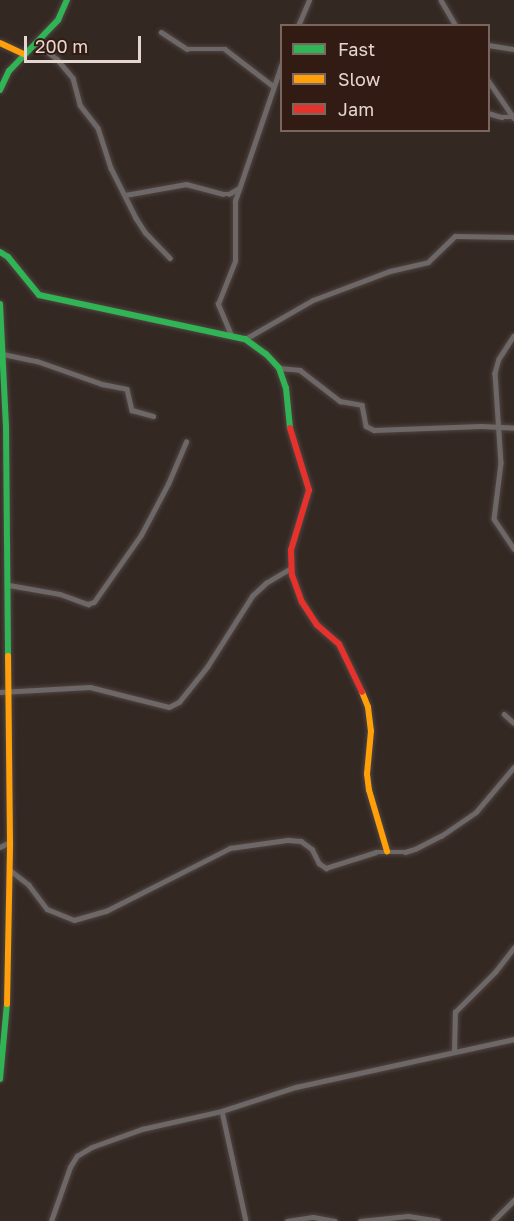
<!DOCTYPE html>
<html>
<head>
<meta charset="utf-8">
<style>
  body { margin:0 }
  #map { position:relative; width:514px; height:1221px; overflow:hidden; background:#342823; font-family:"Golos Text",sans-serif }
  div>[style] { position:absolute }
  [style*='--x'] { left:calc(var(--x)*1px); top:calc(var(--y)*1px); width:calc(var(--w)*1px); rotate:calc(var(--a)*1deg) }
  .roads { filter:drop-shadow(0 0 2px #4f4540) drop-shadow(0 0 2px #4f4540) }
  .street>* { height:4.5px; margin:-2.25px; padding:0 2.25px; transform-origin:2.25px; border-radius:2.25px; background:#6d6867 }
  .fast>* { height:6px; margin:-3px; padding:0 3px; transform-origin:3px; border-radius:3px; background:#30b455 }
  .slow>* { height:6px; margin:-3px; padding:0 3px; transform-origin:3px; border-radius:3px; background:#ff9f0a }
  .jam>* { height:6px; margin:-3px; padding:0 3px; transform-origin:3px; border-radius:3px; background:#e5322d }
  span { translate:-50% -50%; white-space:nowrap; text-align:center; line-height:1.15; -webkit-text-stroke:6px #311b12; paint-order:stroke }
  .legend { position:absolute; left:280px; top:24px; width:210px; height:108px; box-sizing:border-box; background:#311b12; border:2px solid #79665e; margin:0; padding:8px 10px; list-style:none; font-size:18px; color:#e6d6d0 }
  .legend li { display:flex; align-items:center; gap:12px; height:30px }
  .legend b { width:30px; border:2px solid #79665e }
  .scale { position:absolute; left:24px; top:36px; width:117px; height:27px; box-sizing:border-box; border:3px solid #e6d6d0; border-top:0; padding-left:8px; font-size:18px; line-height:21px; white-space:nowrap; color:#e6d6d0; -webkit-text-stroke:4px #311b12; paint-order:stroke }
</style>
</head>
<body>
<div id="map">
  <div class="roads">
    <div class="street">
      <i style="--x:441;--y:0;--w:30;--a:60"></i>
      <i style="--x:298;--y:26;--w:28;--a:-67"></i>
      <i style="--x:161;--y:32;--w:31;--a:33"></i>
      <i style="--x:187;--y:49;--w:38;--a:0"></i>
      <i style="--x:225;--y:49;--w:59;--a:37.5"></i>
      <i style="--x:37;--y:43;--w:26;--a:39"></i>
      <i style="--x:57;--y:59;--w:25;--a:50"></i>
      <i style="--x:73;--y:78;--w:28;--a:75"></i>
      <i style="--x:80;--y:105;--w:29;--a:52"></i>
      <i style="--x:98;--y:128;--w:42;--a:72"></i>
      <i style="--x:111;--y:168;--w:56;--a:63.4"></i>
      <i style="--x:136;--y:218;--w:17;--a:57"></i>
      <i style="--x:145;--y:232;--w:36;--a:46"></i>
      <i style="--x:488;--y:45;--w:26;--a:9"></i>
      <i style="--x:488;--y:80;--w:46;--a:55.6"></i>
      <i style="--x:488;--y:113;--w:14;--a:17"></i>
      <i style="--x:501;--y:117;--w:12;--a:0"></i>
      <i style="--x:125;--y:195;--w:62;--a:-10.2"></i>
      <i style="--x:186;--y:184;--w:38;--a:15"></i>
      <i style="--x:223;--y:194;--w:6;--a:0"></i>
      <i style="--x:229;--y:194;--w:12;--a:-31"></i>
      <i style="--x:231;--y:335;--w:34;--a:-113"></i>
      <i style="--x:218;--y:304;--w:46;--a:-68.4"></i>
      <i style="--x:235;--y:261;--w:60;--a:-90"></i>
      <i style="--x:235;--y:201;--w:146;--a:-71.2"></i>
      <i style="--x:514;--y:336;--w:27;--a:123"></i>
      <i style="--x:499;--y:359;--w:15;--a:106"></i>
      <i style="--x:495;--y:373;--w:90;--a:86.2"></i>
      <i style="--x:501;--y:463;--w:56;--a:97.1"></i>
      <i style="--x:494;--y:519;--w:36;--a:56"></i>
      <i style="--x:245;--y:339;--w:78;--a:-29.8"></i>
      <i style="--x:313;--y:300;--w:82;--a:-20.6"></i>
      <i style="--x:390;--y:271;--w:39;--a:-13"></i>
      <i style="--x:428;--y:262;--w:37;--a:-44"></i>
      <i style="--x:455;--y:236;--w:59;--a:1"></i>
      <i style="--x:3;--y:354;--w:35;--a:12"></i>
      <i style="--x:37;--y:361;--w:69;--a:19.5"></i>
      <i style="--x:102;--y:384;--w:25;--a:11"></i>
      <i style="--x:127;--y:389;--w:22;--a:77"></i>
      <i style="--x:132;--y:410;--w:22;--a:16"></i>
      <i style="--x:279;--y:368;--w:21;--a:5"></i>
      <i style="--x:300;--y:370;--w:51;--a:37.8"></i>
      <i style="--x:340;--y:401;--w:22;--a:10"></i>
      <i style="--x:362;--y:405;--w:21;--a:79"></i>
      <i style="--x:366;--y:426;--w:9;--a:27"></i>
      <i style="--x:374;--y:430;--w:107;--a:-2.1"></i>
      <i style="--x:481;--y:426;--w:33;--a:3"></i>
      <i style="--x:9;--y:585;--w:52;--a:10"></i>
      <i style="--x:60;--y:594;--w:30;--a:20"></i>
      <i style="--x:88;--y:604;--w:6;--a:-18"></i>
      <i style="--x:94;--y:602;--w:82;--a:-55"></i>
      <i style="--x:141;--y:535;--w:58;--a:-62.1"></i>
      <i style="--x:168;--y:484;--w:46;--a:-66.8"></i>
      <i style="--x:0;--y:692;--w:90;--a:-3.2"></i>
      <i style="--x:90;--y:687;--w:81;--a:14.2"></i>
      <i style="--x:169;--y:707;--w:11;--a:-27"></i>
      <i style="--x:179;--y:702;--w:45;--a:-51.3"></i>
      <i style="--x:207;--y:667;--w:84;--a:-57.6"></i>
      <i style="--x:252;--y:596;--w:19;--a:-43"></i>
      <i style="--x:266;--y:583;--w:29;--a:-31"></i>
      <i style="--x:504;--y:714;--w:13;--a:42"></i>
      <i style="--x:0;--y:847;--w:11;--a:-27"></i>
      <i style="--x:10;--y:870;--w:24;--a:38"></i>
      <i style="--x:29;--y:885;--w:30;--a:53"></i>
      <i style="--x:47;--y:909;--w:29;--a:22"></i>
      <i style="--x:74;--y:920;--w:33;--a:-16"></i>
      <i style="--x:106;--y:911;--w:139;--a:-26.9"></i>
      <i style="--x:230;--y:848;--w:59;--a:-7.9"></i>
      <i style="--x:288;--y:840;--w:13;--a:4"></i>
      <i style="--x:301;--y:841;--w:14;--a:36"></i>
      <i style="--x:312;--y:849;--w:16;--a:63"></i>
      <i style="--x:319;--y:863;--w:9;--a:36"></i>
      <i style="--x:326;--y:868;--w:52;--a:-17.7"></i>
      <i style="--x:376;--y:852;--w:29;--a:0"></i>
      <i style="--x:405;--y:852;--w:10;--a:-17"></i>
      <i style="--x:415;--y:849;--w:29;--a:-27"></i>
      <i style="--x:441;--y:836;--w:42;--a:-34.4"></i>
      <i style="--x:476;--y:812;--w:59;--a:-49.8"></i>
      <i style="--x:454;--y:1052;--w:40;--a:-88.6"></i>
      <i style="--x:455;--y:1012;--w:57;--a:-45"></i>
      <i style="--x:495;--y:972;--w:31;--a:-52"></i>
      <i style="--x:222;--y:1111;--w:113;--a:77.7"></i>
      <i style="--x:51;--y:1221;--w:57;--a:-70.6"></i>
      <i style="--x:70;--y:1167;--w:13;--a:-58"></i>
      <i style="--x:77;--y:1156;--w:17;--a:-31"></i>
      <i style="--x:92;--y:1147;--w:53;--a:-19.8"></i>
      <i style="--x:142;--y:1129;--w:82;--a:-12.7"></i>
      <i style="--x:222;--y:1111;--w:78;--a:-18"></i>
      <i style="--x:296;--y:1087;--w:223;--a:-12.4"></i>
      <i style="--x:287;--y:1221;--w:26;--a:-9"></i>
      <i style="--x:313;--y:1217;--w:22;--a:10"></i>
      <i style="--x:360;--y:1221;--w:48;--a:-5.9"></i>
      <i style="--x:408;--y:1216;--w:30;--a:9"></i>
      <i style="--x:493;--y:1221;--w:30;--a:-45"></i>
    </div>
    <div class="fast">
      <i style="--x:0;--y:90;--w:21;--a:-65"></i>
      <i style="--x:9;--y:71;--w:71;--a:-46.1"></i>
      <i style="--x:58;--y:20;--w:22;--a:-66"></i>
      <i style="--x:0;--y:252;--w:9;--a:32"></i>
      <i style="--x:8;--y:257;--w:49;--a:50.8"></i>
      <i style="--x:39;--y:295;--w:211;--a:12.1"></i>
      <i style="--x:245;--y:339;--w:26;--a:36"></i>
      <i style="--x:266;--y:354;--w:19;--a:47"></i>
      <i style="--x:279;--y:368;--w:21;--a:71"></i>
      <i style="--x:286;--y:388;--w:40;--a:84.3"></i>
      <i style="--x:0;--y:304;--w:121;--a:87.2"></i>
      <i style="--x:6;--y:425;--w:231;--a:89.5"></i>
      <i style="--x:0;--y:1079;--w:75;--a:-84.7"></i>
    </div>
    <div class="slow">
      <i style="--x:0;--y:43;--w:26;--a:25"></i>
      <i style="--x:362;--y:692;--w:16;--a:68"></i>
      <i style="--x:368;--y:707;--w:24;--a:83"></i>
      <i style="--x:371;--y:731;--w:43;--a:95.3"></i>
      <i style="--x:367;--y:774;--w:16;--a:83"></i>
      <i style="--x:369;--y:790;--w:64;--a:73.6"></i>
      <i style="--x:7;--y:1004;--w:162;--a:-88.9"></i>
      <i style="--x:10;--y:842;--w:186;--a:-90.6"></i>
    </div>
    <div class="jam">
      <i style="--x:290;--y:428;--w:65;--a:73"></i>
      <i style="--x:309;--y:490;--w:63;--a:106.7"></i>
      <i style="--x:291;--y:550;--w:25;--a:88"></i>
      <i style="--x:292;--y:575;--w:29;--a:70"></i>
      <i style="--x:302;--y:602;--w:27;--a:57"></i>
      <i style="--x:317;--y:625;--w:29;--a:41"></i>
      <i style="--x:339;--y:644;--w:53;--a:64.4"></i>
    </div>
  </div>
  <ul class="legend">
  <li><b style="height:8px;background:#30b455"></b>Fast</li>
  <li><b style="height:8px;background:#ff9f0a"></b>Slow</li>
  <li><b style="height:8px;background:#e5322d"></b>Jam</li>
  </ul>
  <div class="scale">200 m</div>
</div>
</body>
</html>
